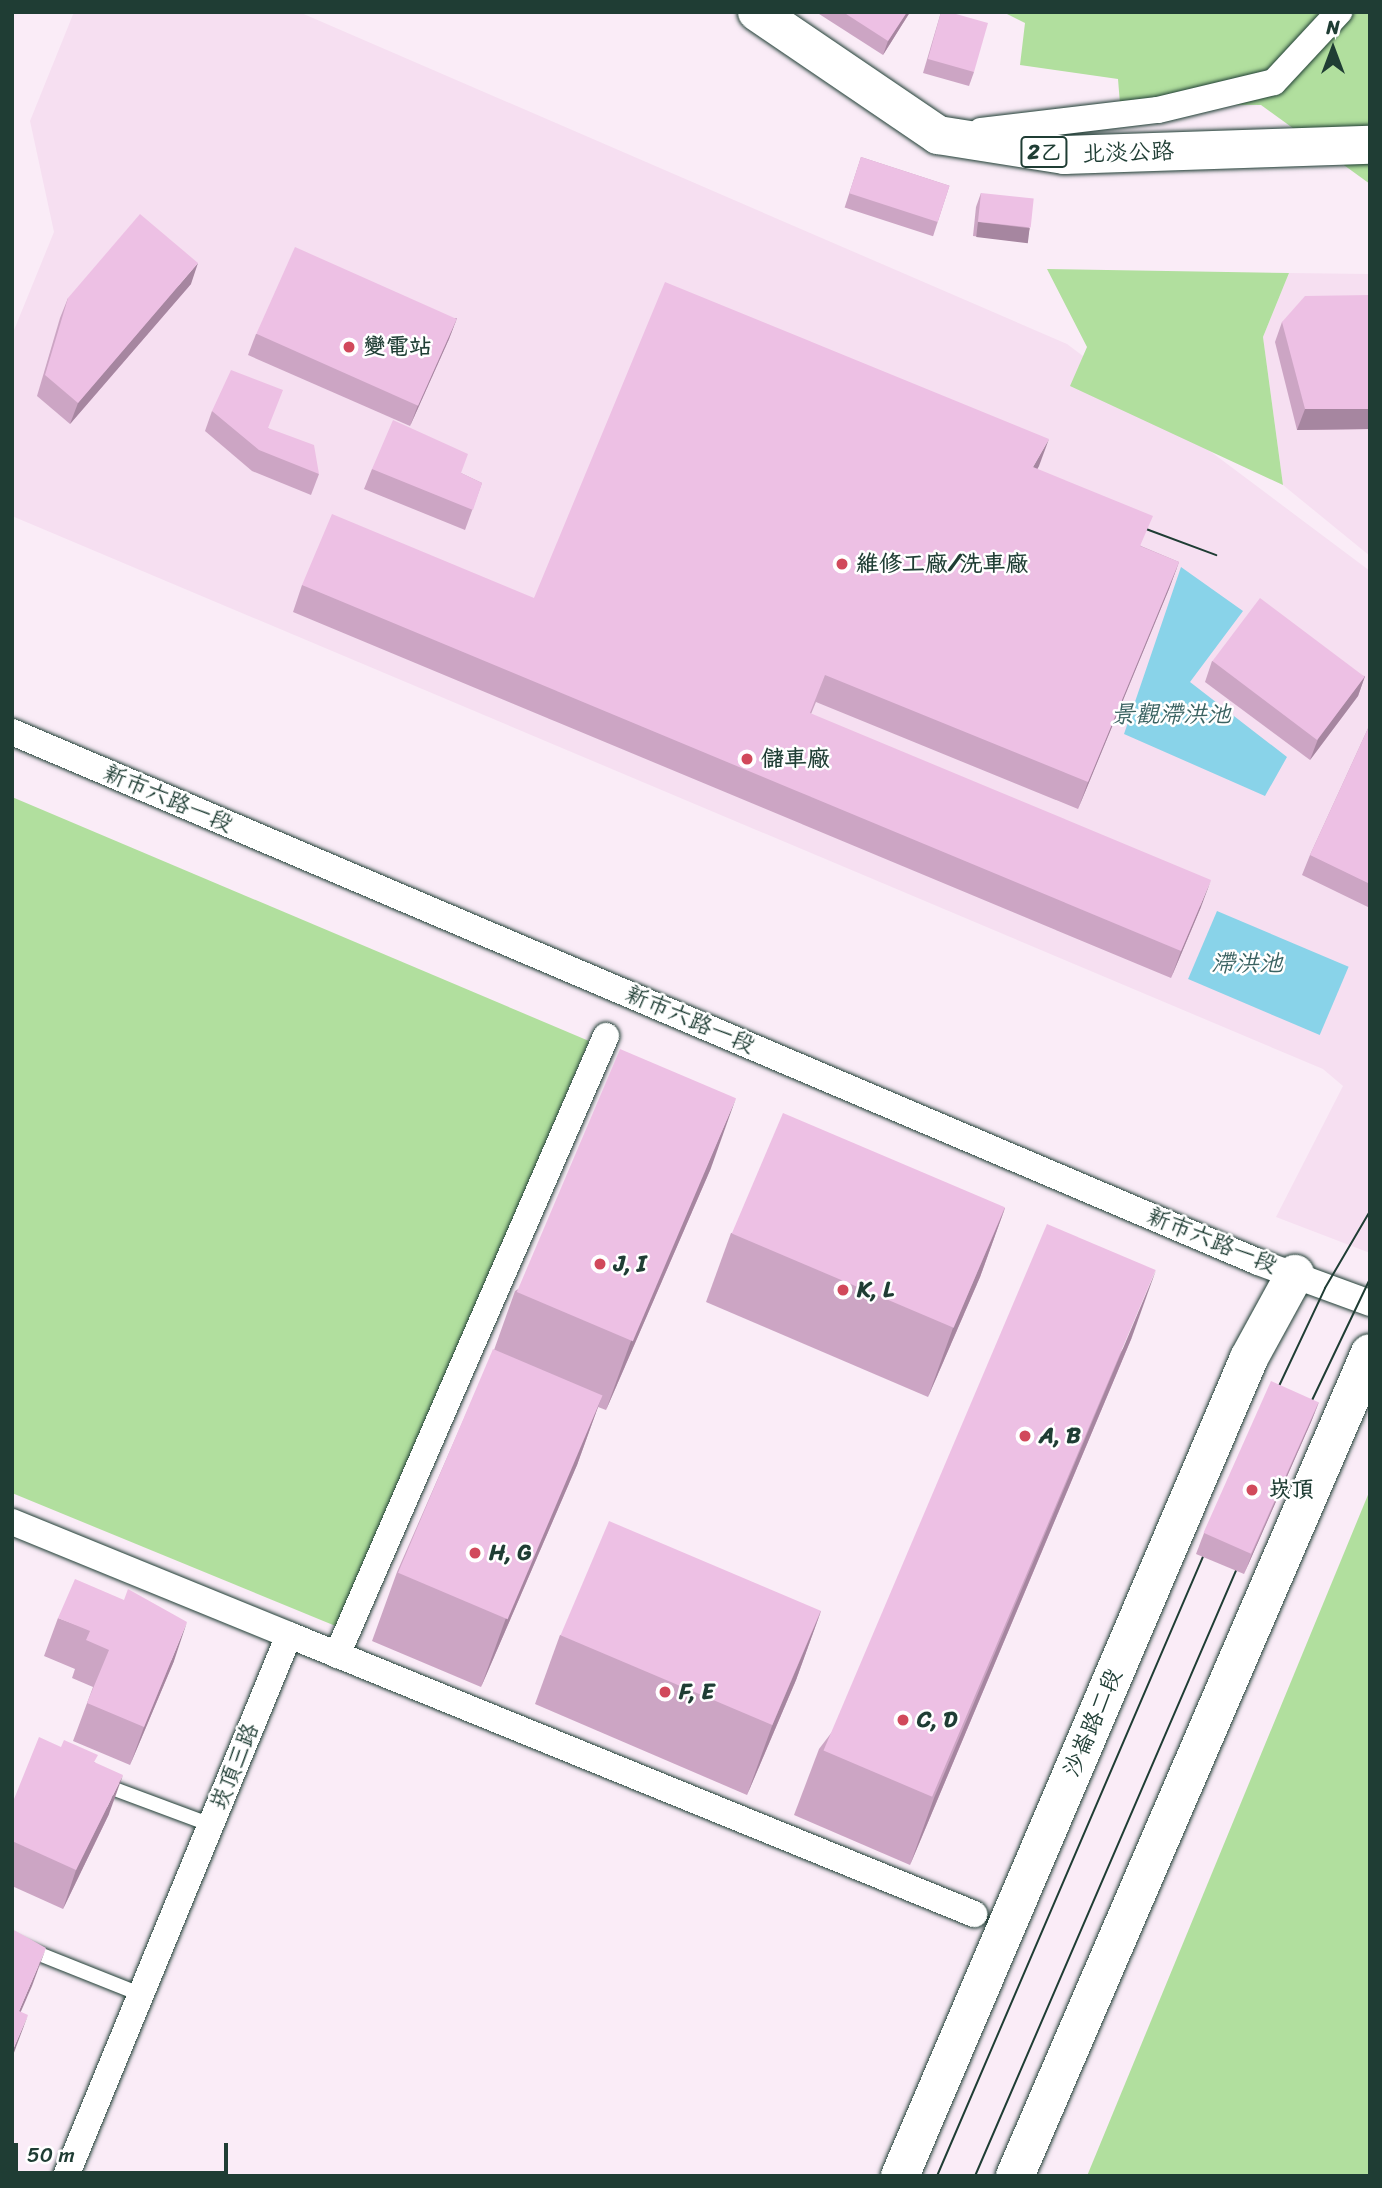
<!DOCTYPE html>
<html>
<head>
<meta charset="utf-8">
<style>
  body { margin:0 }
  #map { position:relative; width:1382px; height:2188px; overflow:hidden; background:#faecf7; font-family:Sriracha,"LXGW WenKai TC",sans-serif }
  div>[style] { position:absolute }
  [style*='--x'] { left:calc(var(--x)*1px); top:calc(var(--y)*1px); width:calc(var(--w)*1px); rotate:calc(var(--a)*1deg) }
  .built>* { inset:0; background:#f6dff1 }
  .green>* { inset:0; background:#b1df9e }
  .water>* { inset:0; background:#89d3e9; transform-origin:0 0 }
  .roads { filter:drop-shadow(0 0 2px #1f3d34) drop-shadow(0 0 2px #1f3d34) }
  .lane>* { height:14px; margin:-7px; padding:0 7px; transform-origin:7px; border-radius:7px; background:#fff }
  .street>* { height:26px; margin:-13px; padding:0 13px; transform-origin:13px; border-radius:13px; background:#fff }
  .secondary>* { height:38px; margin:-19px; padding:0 19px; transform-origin:19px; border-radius:19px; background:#fff }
  .primary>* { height:38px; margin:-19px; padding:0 19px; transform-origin:19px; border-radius:19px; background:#fff }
  .tram>* { height:2px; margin:-1px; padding:0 1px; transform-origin:1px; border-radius:1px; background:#1f3d34 }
  .wall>* { inset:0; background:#cca5c4; transform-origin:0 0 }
  .shaded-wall>* { inset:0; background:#a686a0; transform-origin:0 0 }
  .building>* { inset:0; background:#edc0e4; transform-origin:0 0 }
  .dots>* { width:19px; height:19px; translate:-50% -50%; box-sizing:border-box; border:4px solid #fff; border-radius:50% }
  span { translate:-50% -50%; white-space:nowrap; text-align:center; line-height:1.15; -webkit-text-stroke:5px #fff; paint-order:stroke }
  .shield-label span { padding:2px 5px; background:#fff; border:2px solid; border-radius:5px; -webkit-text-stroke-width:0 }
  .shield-label { font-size:21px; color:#1f3d34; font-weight:700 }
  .street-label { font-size:23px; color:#1f3d34 }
  .poi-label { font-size:23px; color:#1f3d34; font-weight:700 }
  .left { translate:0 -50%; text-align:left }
  .water-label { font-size:24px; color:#3a6261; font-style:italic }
  .frame { position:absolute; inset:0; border:14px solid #1f3d34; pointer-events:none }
  .north { position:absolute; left:1298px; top:14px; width:70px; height:70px; -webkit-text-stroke:5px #fff; paint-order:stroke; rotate:0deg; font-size:19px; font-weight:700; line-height:28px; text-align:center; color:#1f3d34 }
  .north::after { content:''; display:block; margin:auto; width:24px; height:32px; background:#1f3d34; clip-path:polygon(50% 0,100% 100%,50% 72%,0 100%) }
  .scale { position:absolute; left:14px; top:2143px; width:214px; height:32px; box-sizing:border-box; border:4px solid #1f3d34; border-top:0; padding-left:9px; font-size:21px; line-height:24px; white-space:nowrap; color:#1f3d34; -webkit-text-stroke:5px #fff; paint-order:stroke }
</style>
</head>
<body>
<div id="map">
  <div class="built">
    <i style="clip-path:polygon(74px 12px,299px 12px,1067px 344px,1370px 571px,1370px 1253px,1276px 1217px,1343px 1086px,1323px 1069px,12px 516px,12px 335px,54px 232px,30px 121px)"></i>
    <i style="clip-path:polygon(1289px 273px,1370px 274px,1370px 556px,1283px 485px,1263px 337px)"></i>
  </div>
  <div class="green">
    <i style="clip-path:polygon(1003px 12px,1370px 12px,1370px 184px,1261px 105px,1120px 104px,1118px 79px,1020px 65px,1025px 23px)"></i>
    <i style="clip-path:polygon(1047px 269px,1289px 273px,1263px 337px,1283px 485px,1070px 386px,1087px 347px)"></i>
    <i style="clip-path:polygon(12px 797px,589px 1041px,338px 1627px,12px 1493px)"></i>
    <i style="clip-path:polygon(1370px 1490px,1370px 2176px,1087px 2176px)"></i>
  </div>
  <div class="water">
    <i style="clip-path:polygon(1181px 567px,1243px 611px,1190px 682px,1287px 757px,1265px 796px,1124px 734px)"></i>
    <i style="left:1217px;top:911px;width:143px;height:74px;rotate:23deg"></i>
  </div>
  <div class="roads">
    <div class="lane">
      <i style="--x:101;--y:1784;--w:117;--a:20.4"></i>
      <i style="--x:12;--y:1943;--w:140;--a:21.8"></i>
    </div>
    <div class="street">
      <i style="--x:981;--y:131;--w:178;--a:-6.8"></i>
      <i style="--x:1158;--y:110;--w:119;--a:-13.6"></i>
      <i style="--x:1274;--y:82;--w:96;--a:-47.1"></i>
      <i style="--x:12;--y:732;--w:1354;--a:23.04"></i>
      <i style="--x:1258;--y:1262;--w:119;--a:20.1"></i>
      <i style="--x:12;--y:1522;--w:299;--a:22.2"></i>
      <i style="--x:289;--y:1635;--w:585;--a:112.4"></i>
      <i style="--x:289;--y:1635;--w:740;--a:22.16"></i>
      <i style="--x:337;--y:1655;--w:675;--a:-66.51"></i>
    </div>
    <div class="secondary">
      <i style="--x:900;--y:2176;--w:889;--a:-66.89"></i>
      <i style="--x:1249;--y:1358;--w:96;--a:-61.3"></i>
      <i style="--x:1015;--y:2176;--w:896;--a:-66.67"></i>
    </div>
    <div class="primary">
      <i style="--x:757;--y:12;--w:219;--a:34.2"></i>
      <i style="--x:938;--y:135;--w:128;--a:9"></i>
      <i style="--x:1064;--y:155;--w:306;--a:-1.9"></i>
    </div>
  </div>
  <div class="tram">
    <i style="--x:1146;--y:529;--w:75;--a:20.4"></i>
    <i style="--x:1271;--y:1403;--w:127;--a:-64.8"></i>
    <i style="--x:1325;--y:1288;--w:89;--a:-59.7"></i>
    <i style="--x:1305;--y:1415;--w:151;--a:-64.5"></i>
    <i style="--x:937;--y:2176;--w:694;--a:-66.76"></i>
    <i style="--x:975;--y:2176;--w:680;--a:-66.68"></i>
  </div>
  <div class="wall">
    <i style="clip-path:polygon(816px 12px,910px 12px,883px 55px)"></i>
    <i style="clip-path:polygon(941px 12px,974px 72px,969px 86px,923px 73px)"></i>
    <i style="left:861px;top:157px;width:93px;height:53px;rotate:18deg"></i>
    <i style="clip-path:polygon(981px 193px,1030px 228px,1025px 242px,973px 236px,976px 207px)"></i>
    <i style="clip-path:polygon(191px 284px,70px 424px,37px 396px,60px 318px,68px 298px)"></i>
    <i style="clip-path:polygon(1370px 295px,1370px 429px,1297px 430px,1275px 342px,1282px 322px)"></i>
    <i style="clip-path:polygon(457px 318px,449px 339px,410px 426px,248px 355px,256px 334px)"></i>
    <i style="clip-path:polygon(212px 411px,268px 428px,319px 474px,311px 495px,252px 471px,205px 431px)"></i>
    <i style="clip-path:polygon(1039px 466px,1037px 469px,1141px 546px,1179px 562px,1169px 589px,1078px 809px,816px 702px,811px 714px,1201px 907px,1171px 978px,293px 612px,302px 585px,534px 598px)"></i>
    <i style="clip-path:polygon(372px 469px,461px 473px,482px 483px,465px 530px,364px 489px)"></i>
    <i style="clip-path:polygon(1212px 661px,1365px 676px,1358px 696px,1310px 760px,1205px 682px)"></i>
    <i style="clip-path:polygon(1370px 724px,1370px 908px,1302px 875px,1310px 855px)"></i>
    <i style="clip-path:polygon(711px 1168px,606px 1410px,598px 1407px,577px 1465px,481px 1687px,372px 1641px,397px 1572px,494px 1350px,515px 1291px)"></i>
    <i style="clip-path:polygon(1005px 1208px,980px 1277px,928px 1397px,706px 1302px,731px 1233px)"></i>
    <i style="clip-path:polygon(1132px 1337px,910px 1865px,794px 1815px,819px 1749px)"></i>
    <i style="clip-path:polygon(1319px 1402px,1311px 1422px,1244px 1574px,1196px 1554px,1204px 1533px)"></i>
    <i style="clip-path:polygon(821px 1611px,796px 1680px,747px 1795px,535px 1704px,560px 1635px)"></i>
    <i style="clip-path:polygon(58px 1618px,174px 1661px,130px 1765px,73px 1741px,93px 1687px,72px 1678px,75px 1669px,44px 1656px)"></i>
    <i style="clip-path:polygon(95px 1762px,109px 1814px,63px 1909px,12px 1886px,12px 1804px)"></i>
  </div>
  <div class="shaded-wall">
    <i style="clip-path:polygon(907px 12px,910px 12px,883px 55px,888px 41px)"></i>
    <i style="left:978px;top:222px;width:52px;height:15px;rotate:7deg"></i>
    <i style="clip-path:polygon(198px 263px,191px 284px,70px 424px,78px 403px)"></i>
    <i style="clip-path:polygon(457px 318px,449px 339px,410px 426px,418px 405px)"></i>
    <i style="clip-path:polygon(1305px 409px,1370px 409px,1370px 429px,1297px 430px)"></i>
    <i style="clip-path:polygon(1049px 439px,1039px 466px,1023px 494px,1033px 467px)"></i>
    <i style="clip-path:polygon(1179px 562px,1169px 589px,1078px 809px,1088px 782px)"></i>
    <i style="clip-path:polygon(1365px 676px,1358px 696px,1310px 760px,1318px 739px)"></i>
    <i style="clip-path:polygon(1211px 880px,1201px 907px,1171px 978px,1181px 951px)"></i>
    <i style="clip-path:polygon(736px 1098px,711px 1168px,606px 1410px,631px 1341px)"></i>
    <i style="clip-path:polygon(1005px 1208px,980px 1277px,928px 1397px,953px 1328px)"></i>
    <i style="clip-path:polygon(1156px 1270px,1132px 1337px,910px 1865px,934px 1798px)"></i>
    <i style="clip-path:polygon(602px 1396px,577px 1465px,481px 1687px,506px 1618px)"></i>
    <i style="clip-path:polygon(1319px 1402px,1311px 1422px,1244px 1574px,1252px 1554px)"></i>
    <i style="clip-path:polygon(821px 1611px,796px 1680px,747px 1795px,772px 1726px)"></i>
    <i style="clip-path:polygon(187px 1622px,174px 1661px,130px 1765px,144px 1727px)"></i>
    <i style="clip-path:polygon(123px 1775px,109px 1814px,63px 1909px,76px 1870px)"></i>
    <i style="clip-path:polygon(46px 1948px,32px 1986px,12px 2032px,19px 2011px)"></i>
    <i style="clip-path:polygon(28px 2015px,12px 2058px,12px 2052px)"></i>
  </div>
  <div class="building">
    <i style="clip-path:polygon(843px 12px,907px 12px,888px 41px)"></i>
    <i style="clip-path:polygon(941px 12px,949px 12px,988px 23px,974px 72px,928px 59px)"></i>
    <i style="left:861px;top:157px;width:93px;height:38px;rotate:18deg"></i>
    <i style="left:981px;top:193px;width:53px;height:29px;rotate:6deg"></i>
    <i style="clip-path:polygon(140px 214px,198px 263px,78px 403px,45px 375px,68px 298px)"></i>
    <i style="left:295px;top:247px;width:177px;height:95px;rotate:24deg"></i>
    <i style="clip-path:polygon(665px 282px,1049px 439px,1033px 467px,1153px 516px,1140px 546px,1179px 562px,1088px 782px,825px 675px,810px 713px,1211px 880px,1181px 951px,302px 585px,332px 514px,534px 598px)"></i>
    <i style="clip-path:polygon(1370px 295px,1370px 409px,1305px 409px,1282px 322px,1305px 296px)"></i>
    <i style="clip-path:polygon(231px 370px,283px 390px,268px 428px,314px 445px,319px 474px,259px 450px,212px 411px)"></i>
    <i style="clip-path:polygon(393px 420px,468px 454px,461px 473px,482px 483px,473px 510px,372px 469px)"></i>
    <i style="left:1260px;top:598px;width:131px;height:79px;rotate:37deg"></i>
    <i style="clip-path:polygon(1370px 724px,1370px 884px,1310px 855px)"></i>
    <i style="left:620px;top:1049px;width:126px;height:264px;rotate:23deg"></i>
    <i style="left:783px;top:1113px;width:241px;height:131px;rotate:23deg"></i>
    <i style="left:1047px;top:1224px;width:118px;height:572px;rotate:23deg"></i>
    <i style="left:493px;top:1349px;width:119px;height:243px;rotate:23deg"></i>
    <i style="left:1271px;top:1381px;width:52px;height:166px;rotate:24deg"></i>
    <i style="left:609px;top:1521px;width:230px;height:124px;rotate:23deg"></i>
    <i style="clip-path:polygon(75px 1579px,124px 1600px,128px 1589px,187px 1622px,144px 1727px,87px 1703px,109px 1650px,86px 1640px,90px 1631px,58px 1618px)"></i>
    <i style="clip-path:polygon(39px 1737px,61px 1747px,64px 1740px,98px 1755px,94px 1762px,123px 1775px,76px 1870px,12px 1841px,12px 1804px)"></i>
    <i style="clip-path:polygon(12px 1929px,46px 1948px,19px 2011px,28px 2015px,12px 2052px)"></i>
  </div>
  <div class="dots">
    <i style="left:349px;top:347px;background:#d1495b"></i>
    <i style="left:842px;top:564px;background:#d1495b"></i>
    <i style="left:747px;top:759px;background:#d1495b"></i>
    <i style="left:600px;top:1264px;background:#d1495b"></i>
    <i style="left:843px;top:1290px;background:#d1495b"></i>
    <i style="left:1025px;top:1436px;background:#d1495b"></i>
    <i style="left:1252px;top:1490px;background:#d1495b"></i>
    <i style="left:475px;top:1553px;background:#d1495b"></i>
    <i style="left:665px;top:1692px;background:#d1495b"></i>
    <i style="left:903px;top:1720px;background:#d1495b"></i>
  </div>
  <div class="shield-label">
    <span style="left:1044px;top:152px">2乙</span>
  </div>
  <div class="street-label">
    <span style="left:1128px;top:153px;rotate:-2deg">北淡公路</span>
    <span style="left:168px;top:799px;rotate:23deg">新市六路一段</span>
    <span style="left:690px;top:1020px;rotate:23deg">新市六路一段</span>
    <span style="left:1212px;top:1241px;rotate:22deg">新市六路一段</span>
    <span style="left:1093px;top:1723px;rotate:-67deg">沙崙路二段</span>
    <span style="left:235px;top:1767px;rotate:-68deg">崁頂三路</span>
  </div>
  <div class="poi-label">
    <span class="left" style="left:363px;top:347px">變電站</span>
    <span class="left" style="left:856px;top:564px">維修工廠/洗車廠</span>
    <span class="left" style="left:761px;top:759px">儲車廠</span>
    <span class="left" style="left:614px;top:1264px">J, I</span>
    <span class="left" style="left:857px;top:1290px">K, L</span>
    <span class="left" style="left:1039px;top:1436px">A, B</span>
    <span class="left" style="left:1268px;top:1490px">崁頂</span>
    <span class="left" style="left:489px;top:1553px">H, G</span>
    <span class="left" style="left:679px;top:1692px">F, E</span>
    <span class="left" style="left:917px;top:1720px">C, D</span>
  </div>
  <div class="water-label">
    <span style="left:1171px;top:715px">景觀滯洪池</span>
    <span style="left:1247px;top:964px">滯洪池</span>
  </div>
  <div class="frame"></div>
  <div class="north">N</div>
  <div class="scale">50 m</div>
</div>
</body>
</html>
